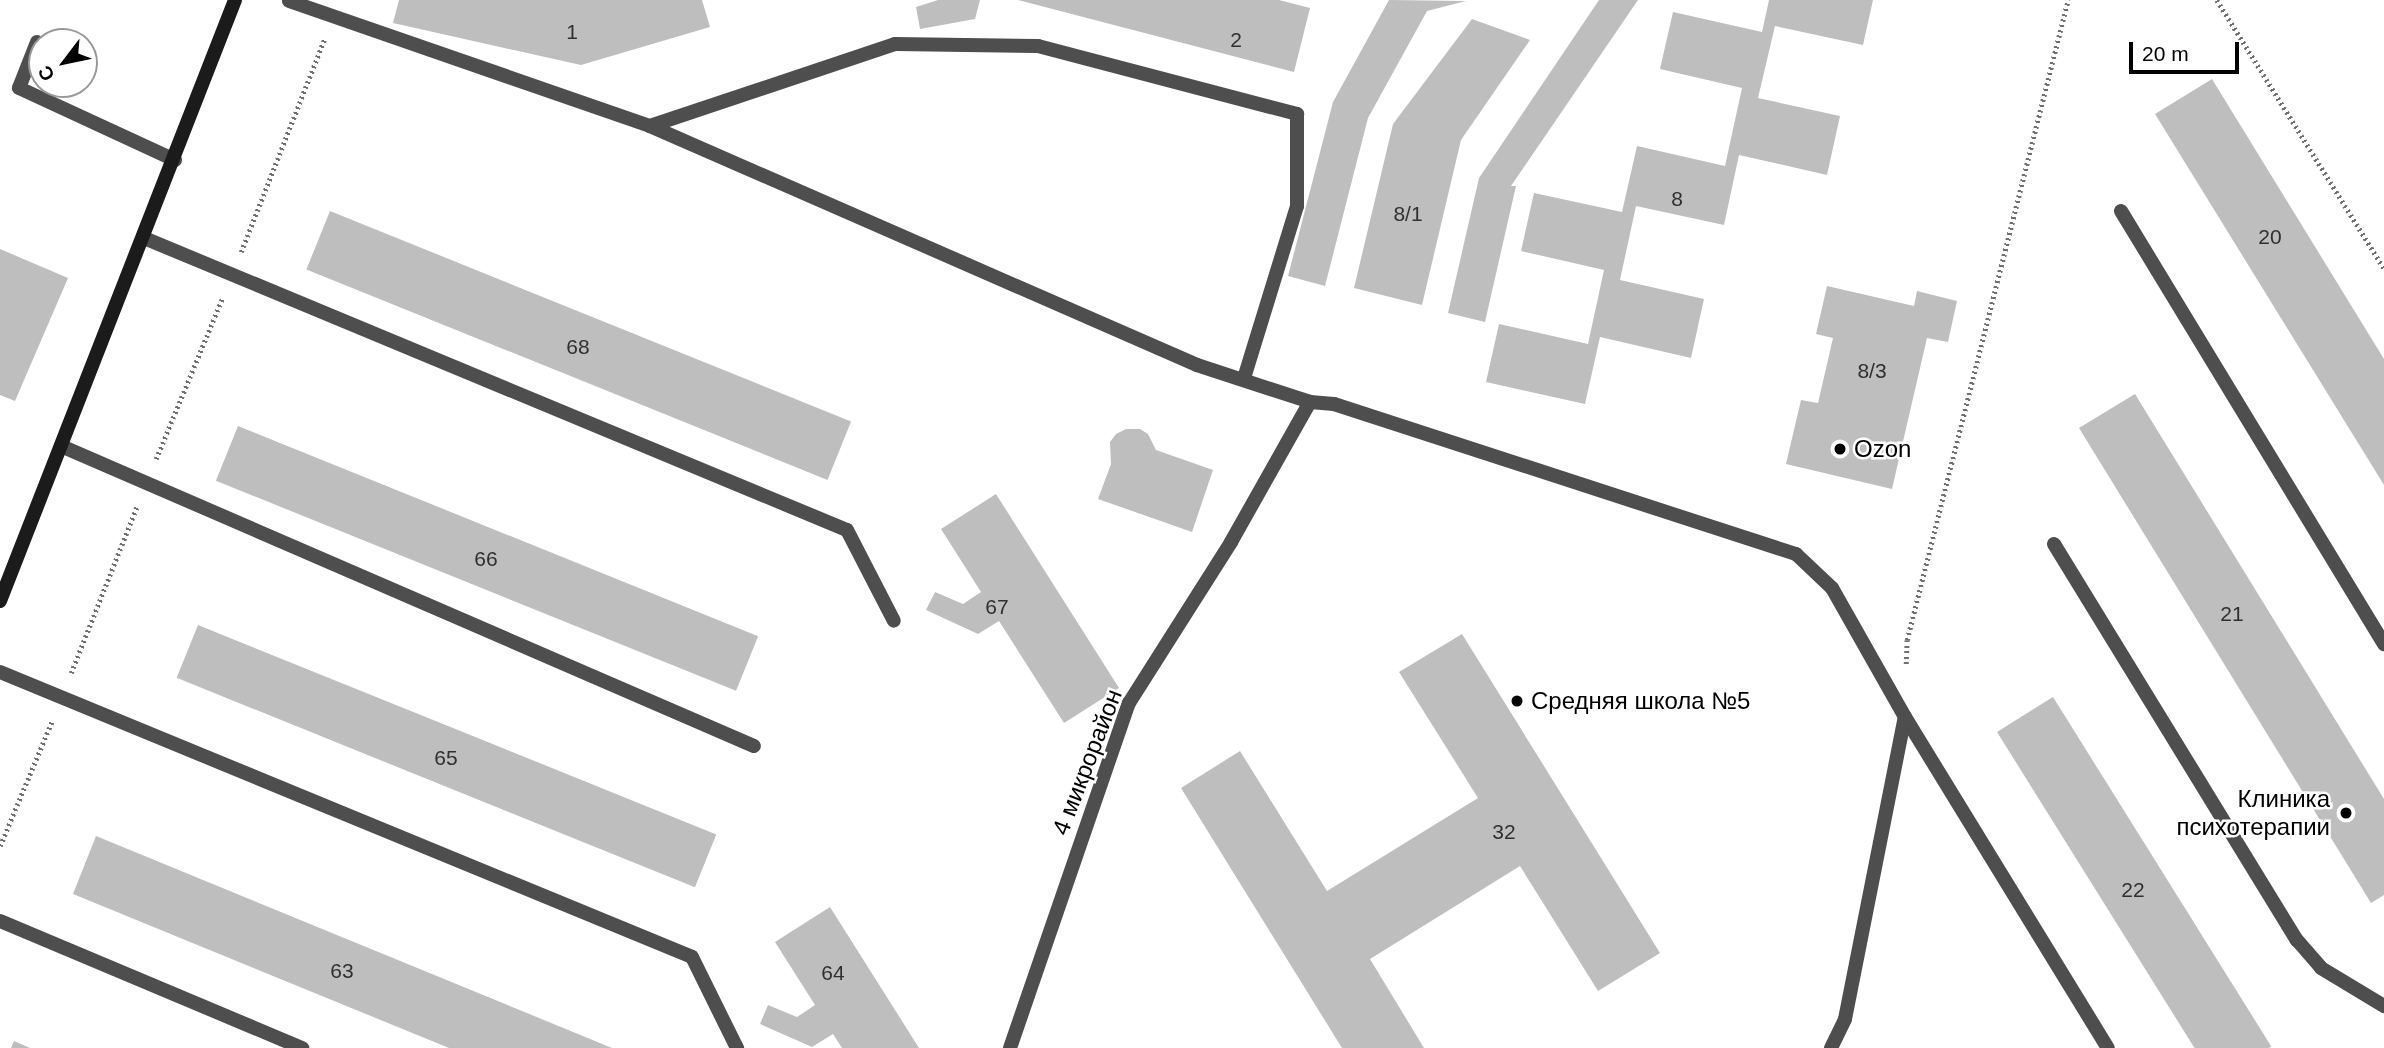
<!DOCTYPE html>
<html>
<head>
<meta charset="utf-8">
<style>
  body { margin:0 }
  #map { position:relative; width:2384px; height:1048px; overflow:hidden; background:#fff; font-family:Helvetica,sans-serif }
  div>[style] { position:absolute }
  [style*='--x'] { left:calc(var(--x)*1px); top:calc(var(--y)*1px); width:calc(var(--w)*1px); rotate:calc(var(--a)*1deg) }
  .building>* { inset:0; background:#bebebe; transform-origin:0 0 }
  .path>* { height:4.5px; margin-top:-2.25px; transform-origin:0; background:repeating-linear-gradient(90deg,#707070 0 2px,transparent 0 5.5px) }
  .lane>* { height:14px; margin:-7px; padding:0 7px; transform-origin:7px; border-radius:7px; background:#4e4e4e }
  .secondary>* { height:14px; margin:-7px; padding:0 7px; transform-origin:7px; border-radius:7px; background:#1b1b1b }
  .dots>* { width:19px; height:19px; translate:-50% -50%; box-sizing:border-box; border:4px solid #fff; border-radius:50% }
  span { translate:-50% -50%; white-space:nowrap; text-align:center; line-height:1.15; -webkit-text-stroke:5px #fff; paint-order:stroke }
  .number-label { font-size:21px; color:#303030 }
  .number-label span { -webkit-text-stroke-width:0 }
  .poi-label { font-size:24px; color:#000 }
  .left { translate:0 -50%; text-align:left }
  .right { translate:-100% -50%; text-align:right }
  .street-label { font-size:24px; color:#000 }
  .north { position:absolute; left:28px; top:28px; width:70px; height:70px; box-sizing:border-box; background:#fff; border:2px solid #999; border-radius:50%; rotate:238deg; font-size:19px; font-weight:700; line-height:28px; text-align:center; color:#000 }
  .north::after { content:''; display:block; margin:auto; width:24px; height:32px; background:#000; clip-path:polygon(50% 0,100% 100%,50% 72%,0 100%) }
  .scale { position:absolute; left:2129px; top:42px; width:110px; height:32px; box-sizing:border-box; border:4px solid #000; border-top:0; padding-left:9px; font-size:21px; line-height:24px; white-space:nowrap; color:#000; -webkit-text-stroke:5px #fff; paint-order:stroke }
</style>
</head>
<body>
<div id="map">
  <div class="building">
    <i style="clip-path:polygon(399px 0,702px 0,710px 27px,581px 65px,393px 23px)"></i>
    <i style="clip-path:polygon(938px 0,980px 0,975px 19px,920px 29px,916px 7px)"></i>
    <i style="clip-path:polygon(1018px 0,1279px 0,1310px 8px,1294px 72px)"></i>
    <i style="clip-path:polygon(1389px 0,1466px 1px,1427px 11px,1368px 118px,1325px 286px,1288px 276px,1333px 102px)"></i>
    <i style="clip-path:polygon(1599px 0,1638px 0,1511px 186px,1516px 186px,1485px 322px,1448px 313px,1479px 178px)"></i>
    <i style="clip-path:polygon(1769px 0,1873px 0,1863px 45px,1775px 26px,1758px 98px,1840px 116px,1827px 175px,1739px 155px,1724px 225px,1636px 206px,1620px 280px,1704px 299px,1691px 358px,1600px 337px,1585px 404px,1486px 382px,1499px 324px,1588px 344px,1604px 270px,1521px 251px,1534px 193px,1622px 212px,1637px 146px,1725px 166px,1742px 88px,1660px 69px,1673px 12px,1762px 32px)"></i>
    <i style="clip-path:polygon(1472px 19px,1530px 40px,1461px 140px,1422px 305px,1354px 288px,1393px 124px)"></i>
    <i style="clip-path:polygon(2212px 79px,2384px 359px,2384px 485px,2155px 114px)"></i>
    <i style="left:330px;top:211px;width:562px;height:63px;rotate:22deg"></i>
    <i style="clip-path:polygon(0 249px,68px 278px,15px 401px,0 395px)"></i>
    <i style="clip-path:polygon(1827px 286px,1914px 306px,1917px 291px,1957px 301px,1948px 342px,1927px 338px,1892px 489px,1786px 464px,1801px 400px,1818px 403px,1833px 338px,1816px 334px)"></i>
    <i style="clip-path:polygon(2135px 394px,2384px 799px,2384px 895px,2371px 903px,2079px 428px)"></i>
    <i style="left:238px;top:426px;width:561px;height:59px;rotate:22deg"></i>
    <i style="clip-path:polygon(1126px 429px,1140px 429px,1148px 434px,1156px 450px,1213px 470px,1192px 532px,1098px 499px,1111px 464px,1110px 442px,1116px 434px)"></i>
    <i style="clip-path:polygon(996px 494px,1119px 688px,1064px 723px,999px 621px,978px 634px,926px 610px,935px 592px,963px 604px,981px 592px,941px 529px)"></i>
    <i style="left:198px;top:625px;width:559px;height:57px;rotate:22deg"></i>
    <i style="clip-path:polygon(1462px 634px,1660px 953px,1598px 991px,1520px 866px,1370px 959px,1424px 1048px,1342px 1048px,1181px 788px,1240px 751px,1327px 891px,1478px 798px,1399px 672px)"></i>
    <i style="left:2053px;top:697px;width:412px;height:66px;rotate:58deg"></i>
    <i style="clip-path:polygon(96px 836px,612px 1048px,449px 1048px,73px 894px)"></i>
    <i style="clip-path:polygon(830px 907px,919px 1048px,842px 1048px,833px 1034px,812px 1047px,760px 1024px,768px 1005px,797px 1017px,815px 1005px,775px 942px)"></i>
    <i style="clip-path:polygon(14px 1041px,30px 1048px,11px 1048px)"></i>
  </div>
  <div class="path">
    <i style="--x:2217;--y:0;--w:316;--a:58.1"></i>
    <i style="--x:241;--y:252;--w:230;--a:-68.6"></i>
    <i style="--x:156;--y:459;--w:173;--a:-67.6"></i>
    <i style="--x:1906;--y:664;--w:24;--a:-88"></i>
    <i style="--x:1907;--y:640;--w:660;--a:-75.88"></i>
    <i style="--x:71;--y:673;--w:180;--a:-68.4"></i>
    <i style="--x:0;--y:846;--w:135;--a:-67.4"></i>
  </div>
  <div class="lane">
    <i style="--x:289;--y:1;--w:382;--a:19.1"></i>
    <i style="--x:650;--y:126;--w:597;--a:23.6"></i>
    <i style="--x:1197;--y:365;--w:119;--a:18.1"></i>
    <i style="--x:1310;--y:402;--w:24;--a:5"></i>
    <i style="--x:1334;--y:404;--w:486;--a:18"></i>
    <i style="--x:1796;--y:554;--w:50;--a:43.4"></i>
    <i style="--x:1832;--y:588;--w:148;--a:60.5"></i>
    <i style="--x:1905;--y:717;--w:388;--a:58.5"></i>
    <i style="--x:37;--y:42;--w:49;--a:111.4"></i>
    <i style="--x:19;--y:88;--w:172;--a:24.8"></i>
    <i style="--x:650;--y:126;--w:258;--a:-18.5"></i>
    <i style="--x:895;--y:44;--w:143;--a:0.8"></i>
    <i style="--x:1038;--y:46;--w:268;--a:14.7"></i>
    <i style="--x:1297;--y:114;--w:92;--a:90"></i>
    <i style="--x:1297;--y:206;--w:180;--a:107.1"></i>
    <i style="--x:2121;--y:211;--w:507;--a:58.73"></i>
    <i style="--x:144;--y:238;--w:761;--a:22.56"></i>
    <i style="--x:847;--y:530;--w:102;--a:62.7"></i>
    <i style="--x:61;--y:446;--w:755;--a:23.41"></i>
    <i style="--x:2054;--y:544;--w:465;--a:58.5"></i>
    <i style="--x:2297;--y:940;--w:37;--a:49"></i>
    <i style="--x:2321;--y:968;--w:74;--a:31.1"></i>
    <i style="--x:0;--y:672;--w:748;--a:22.38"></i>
    <i style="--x:692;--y:957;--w:102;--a:63.7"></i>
    <i style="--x:0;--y:921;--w:328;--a:22.8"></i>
    <i style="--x:1010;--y:1048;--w:365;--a:-71"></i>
    <i style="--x:1129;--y:703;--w:191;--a:-57.6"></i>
    <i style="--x:1231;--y:542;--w:161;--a:-60.6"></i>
    <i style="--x:1831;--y:1048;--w:32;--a:-64"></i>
    <i style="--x:1845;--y:1019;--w:308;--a:-78.8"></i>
  </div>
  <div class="secondary">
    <i style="--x:0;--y:601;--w:645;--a:-68.64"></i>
  </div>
  <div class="dots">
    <i style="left:1840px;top:449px;background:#000"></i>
    <i style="left:1517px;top:701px;background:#000"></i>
    <i style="left:2346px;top:813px;background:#000"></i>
  </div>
  <div class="number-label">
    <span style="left:572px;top:32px">1</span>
    <span style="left:1236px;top:40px">2</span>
    <span style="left:1677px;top:199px">8</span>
    <span style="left:1408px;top:214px">8/1</span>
    <span style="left:2270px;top:237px">20</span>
    <span style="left:578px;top:347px">68</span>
    <span style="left:1872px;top:371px">8/3</span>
    <span style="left:486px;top:559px">66</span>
    <span style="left:997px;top:607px">67</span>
    <span style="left:2232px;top:614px">21</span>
    <span style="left:446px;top:758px">65</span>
    <span style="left:1504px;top:832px">32</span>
    <span style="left:2133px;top:890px">22</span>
    <span style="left:342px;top:971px">63</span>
    <span style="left:833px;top:973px">64</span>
  </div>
  <div class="poi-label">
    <span class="left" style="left:1854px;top:449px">Ozon</span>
    <span class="left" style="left:1531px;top:701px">Средняя школа №5</span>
    <span class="right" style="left:2330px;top:813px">Клиника<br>психотерапии</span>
  </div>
  <div class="street-label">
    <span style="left:1087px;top:762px;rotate:-69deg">4 микрорайон</span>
  </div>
  <div class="north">С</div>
  <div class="scale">20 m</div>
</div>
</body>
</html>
